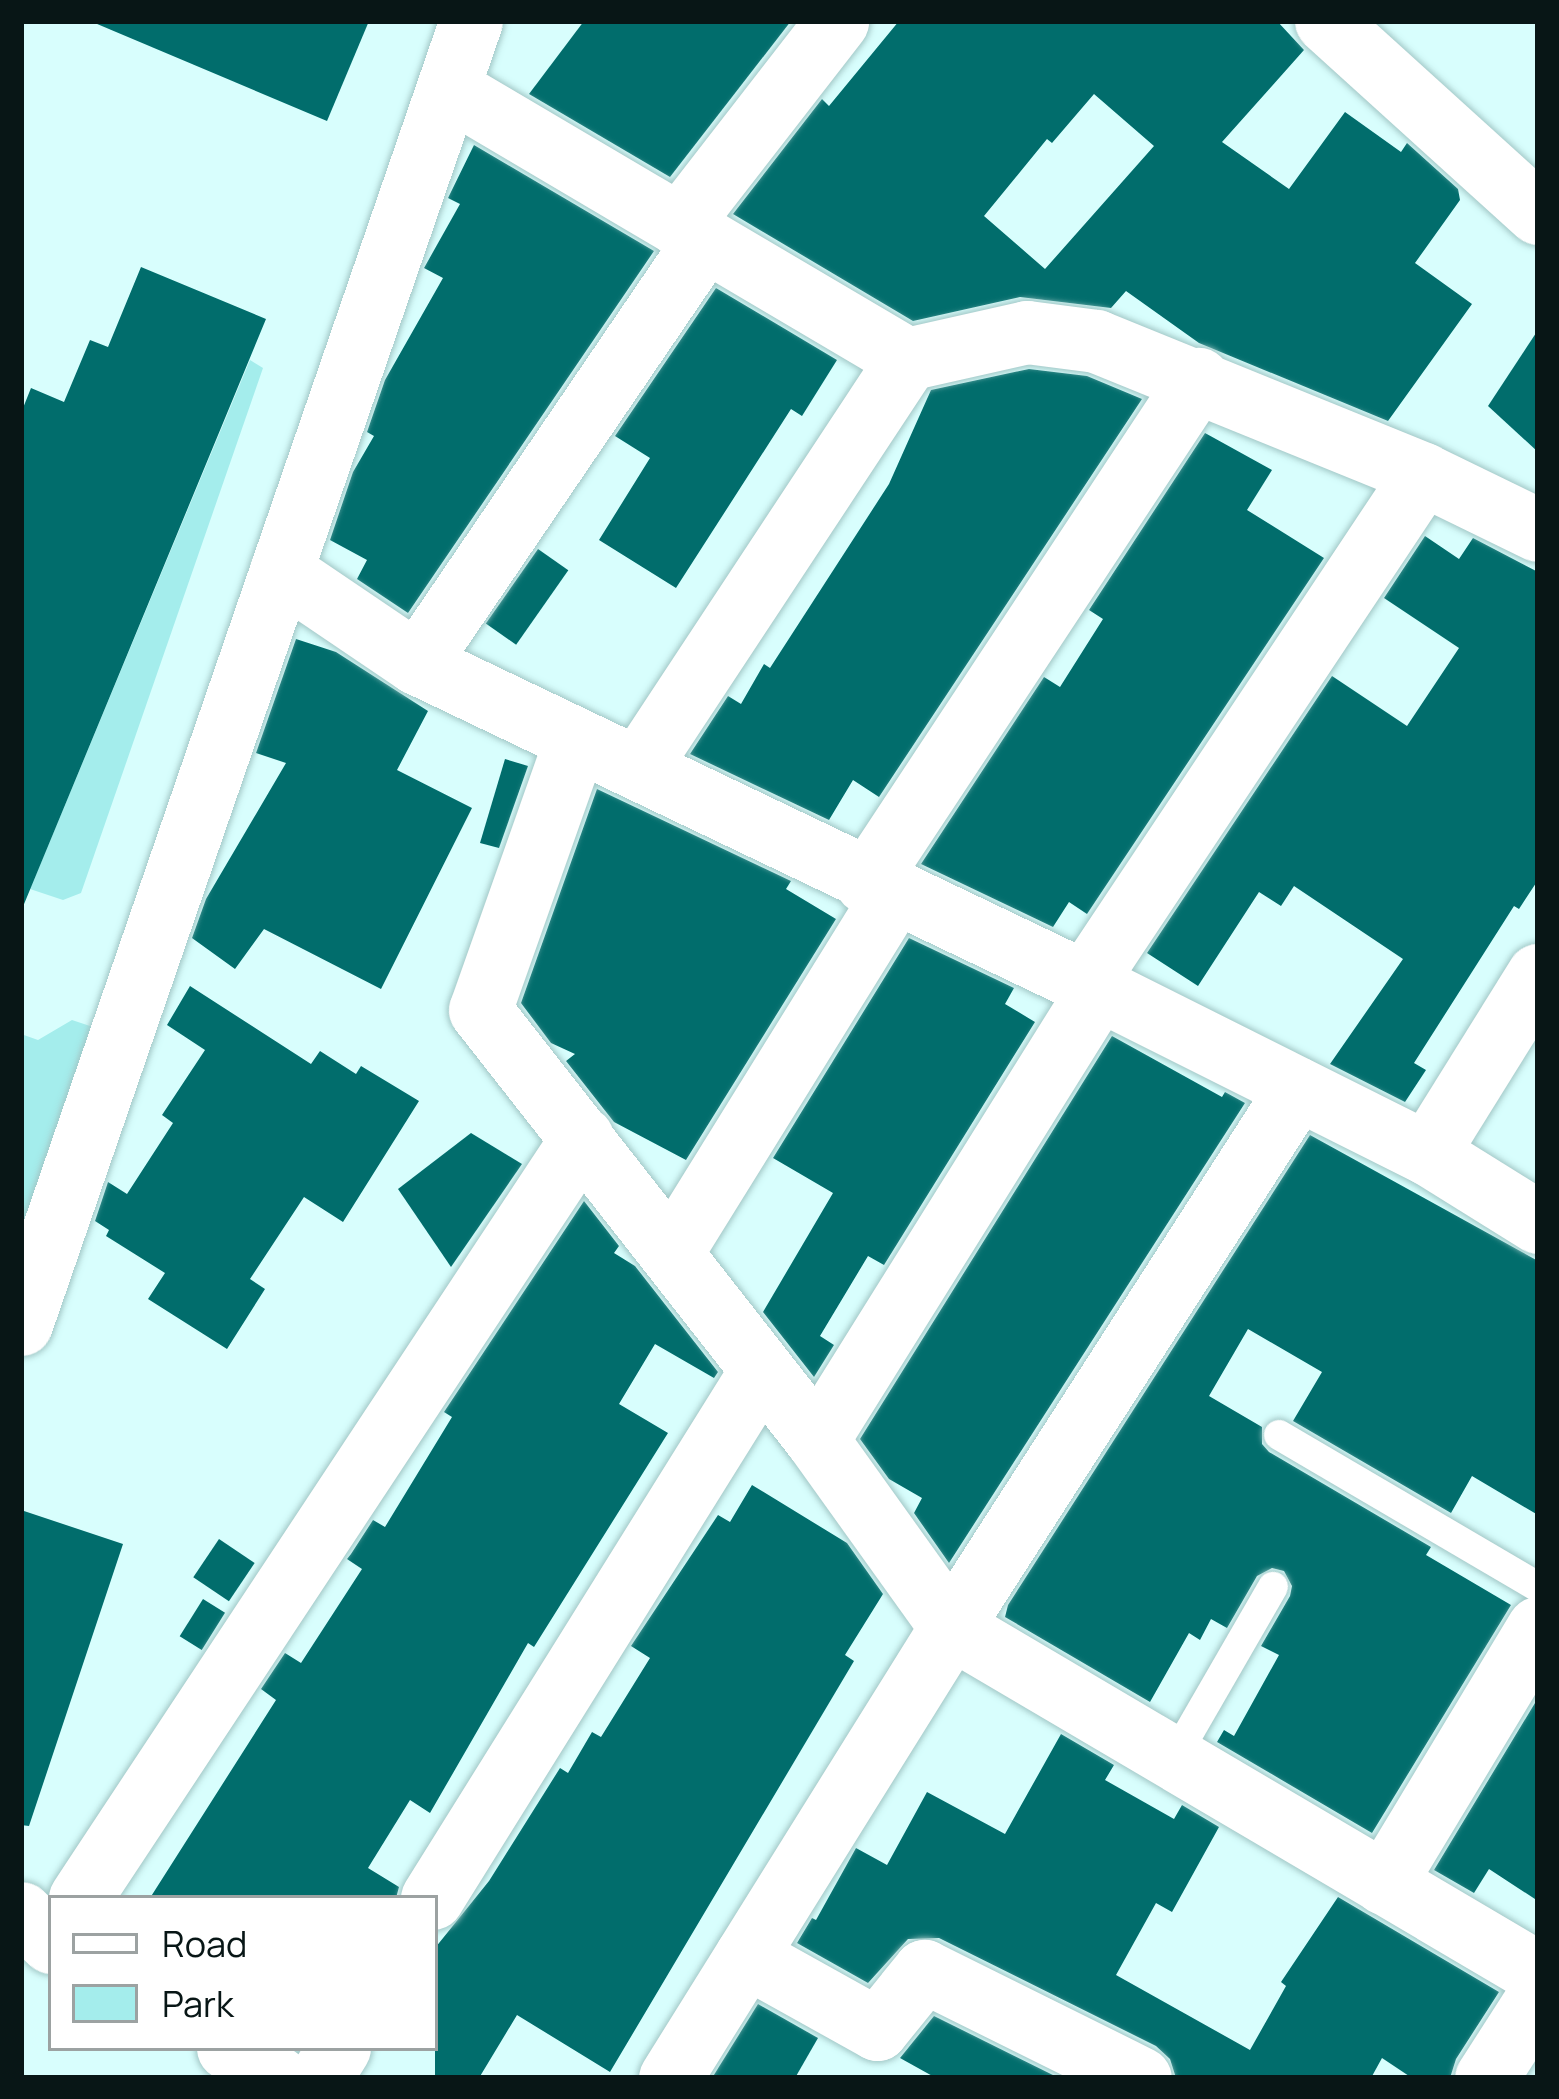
<!DOCTYPE html>
<html>
<head>
<meta charset="utf-8">
<style>
  body { margin:0 }
  #map { position:relative; width:1559px; height:2099px; overflow:hidden; background:#d8fefd; font-family:Manrope,sans-serif }
  div>[style] { position:absolute }
  [style*='--x'] { left:calc(var(--x)*1px); top:calc(var(--y)*1px); width:calc(var(--w)*1px); rotate:calc(var(--a)*1deg) }
  .green>* { inset:0; background:#a4edec }
  .building>* { inset:0; background:#016d6c; transform-origin:0 0 }
  .roads { filter:drop-shadow(0 0 3px #a2c7c6) drop-shadow(0 0 3px #a2c7c6) }
  .lane>* { height:30px; margin:-15px; padding:0 15px; transform-origin:15px; border-radius:15px; background:#fff }
  .street>* { height:63px; margin:-31.5px; padding:0 31.5px; transform-origin:31.5px; border-radius:31.5px; background:#fff }
  span { translate:-50% -50%; white-space:nowrap; text-align:center; line-height:1.15; -webkit-text-stroke:12px #fff; paint-order:stroke }
  .frame { position:absolute; inset:0; border:24px solid #081616; pointer-events:none }
  .legend { position:absolute; left:48px; top:1895px; width:390px; height:156px; box-sizing:border-box; background:#fff; border:3px solid #9ca2a2; margin:0; padding:15px 21px; list-style:none; font-size:36px; color:#081616 }
  .legend li { display:flex; align-items:center; gap:24px; height:60px }
  .legend b { width:60px; border:3px solid #9ca2a2 }
</style>
</head>
<body>
<div id="map">
  <div class="green">
    <i style="clip-path:polygon(250px 360px,263px 368px,81px 893px,63px 900px,30px 889px)"></i>
    <i style="clip-path:polygon(72px 1020px,96px 1028px,21px 1248px,21px 1034px,38px 1040px)"></i>
  </div>
  <div class="building">
    <i style="clip-path:polygon(90px 21px,369px 21px,327px 121px)"></i>
    <i style="clip-path:polygon(584px 21px,791px 21px,670px 177px,529px 94px)"></i>
    <i style="clip-path:polygon(evenodd,899px 21px,1277px 21px,1304px 50px,1222px 142px,1289px 189px,1345px 112px,1401px 152px,1407px 143px,1458px 189px,1460px 200px,1415px 263px,1472px 304px,1388px 421px,1199px 343px,1126px 291px,1111px 308px,1020px 297px,913px 321px,733px 214px,822px 99px,829px 106px,899px 21px,1094px 94px,1154px 146px,1045px 269px,984px 216px,1047px 139px,1052px 143px,1094px 94px)"></i>
    <i style="clip-path:polygon(474px 145px,654px 251px,408px 613px,357px 579px,367px 560px,330px 540px,353px 472px,374px 436px,367px 432px,385px 380px,443px 278px,424px 268px,460px 204px,448px 198px)"></i>
    <i style="clip-path:polygon(141px 267px,266px 319px,22px 909px,21px 413px,31px 388px,64px 402px,90px 340px,108px 347px)"></i>
    <i style="clip-path:polygon(716px 288px,837px 360px,802px 416px,791px 409px,676px 588px,599px 540px,650px 458px,615px 436px)"></i>
    <i style="clip-path:polygon(1538px 330px,1538px 452px,1488px 406px)"></i>
    <i style="clip-path:polygon(1029px 369px,1087px 376px,1142px 399px,879px 797px,853px 780px,829px 820px,690px 754px,728px 696px,741px 704px,764px 664px,770px 668px,889px 484px,931px 390px)"></i>
    <i style="clip-path:polygon(1205px 433px,1272px 470px,1247px 510px,1324px 558px,1087px 914px,1069px 902px,1053px 927px,921px 864px,1044px 677px,1060px 687px,1103px 619px,1089px 610px)"></i>
    <i style="clip-path:polygon(1425px 536px,1459px 559px,1473px 538px,1538px 572px,1538px 880px,1519px 909px,1514px 906px,1414px 1063px,1426px 1070px,1405px 1102px,1330px 1064px,1403px 959px,1294px 886px,1281px 906px,1259px 892px,1198px 986px,1147px 953px,1332px 676px,1407px 726px,1459px 648px,1384px 598px)"></i>
    <i style="left:538px;top:549px;width:37px;height:91px;rotate:35deg"></i>
    <i style="clip-path:polygon(296px 639px,336px 652px,428px 711px,397px 770px,472px 808px,381px 989px,264px 929px,235px 969px,192px 938px,206px 899px,286px 763px,256px 753px)"></i>
    <i style="clip-path:polygon(505px 759px,528px 766px,499px 848px,480px 843px)"></i>
    <i style="clip-path:polygon(597px 789px,791px 881px,786px 889px,836px 919px,686px 1160px,614px 1122px,566px 1061px,575px 1054px,551px 1043px,521px 1003px)"></i>
    <i style="clip-path:polygon(909px 938px,1014px 988px,1005px 1004px,1035px 1022px,884px 1265px,868px 1256px,820px 1336px,834px 1345px,814px 1377px,763px 1312px,833px 1193px,773px 1158px)"></i>
    <i style="clip-path:polygon(190px 986px,311px 1064px,320px 1051px,356px 1074px,361px 1066px,419px 1101px,343px 1222px,304px 1197px,250px 1279px,265px 1289px,227px 1349px,148px 1299px,165px 1273px,106px 1236px,109px 1230px,95px 1221px,108px 1182px,127px 1194px,173px 1123px,162px 1115px,205px 1050px,167px 1025px)"></i>
    <i style="clip-path:polygon(1112px 1036px,1222px 1097px,1225px 1092px,1245px 1103px,949px 1563px,914px 1513px,922px 1498px,889px 1479px,860px 1439px)"></i>
    <i style="clip-path:polygon(471px 1133px,522px 1164px,451px 1267px,398px 1189px)"></i>
    <i style="clip-path:polygon(1310px 1135px,1538px 1261px,1538px 1515px,1472px 1476px,1451px 1513px,1293px 1421px,1322px 1372px,1248px 1329px,1209px 1396px,1262px 1427px,1262px 1444px,1269px 1452px,1431px 1547px,1426px 1555px,1511px 1605px,1372px 1833px,1217px 1742px,1224px 1730px,1234px 1736px,1279px 1655px,1261px 1646px,1290px 1596px,1292px 1586px,1284px 1571px,1272px 1568px,1257px 1576px,1227px 1628px,1211px 1619px,1200px 1640px,1189px 1633px,1150px 1702px,1005px 1617px,1008px 1605px)"></i>
    <i style="clip-path:polygon(584px 1201px,619px 1246px,614px 1253px,635px 1266px,718px 1372px,714px 1378px,655px 1344px,619px 1404px,668px 1433px,534px 1647px,528px 1643px,430px 1813px,410px 1800px,368px 1868px,399px 1887px,396px 1898px,150px 1898px,276px 1700px,261px 1689px,285px 1653px,301px 1663px,362px 1569px,347px 1559px,351px 1554px,373px 1520px,385px 1527px,452px 1417px,444px 1412px)"></i>
    <i style="clip-path:polygon(752px 1485px,847px 1543px,883px 1594px,845px 1655px,854px 1661px,610px 2072px,517px 2015px,479px 2078px,435px 2078px,435px 1948px,489px 1881px,560px 1768px,568px 1773px,592px 1732px,601px 1737px,650px 1658px,631px 1646px,718px 1515px,730px 1522px)"></i>
    <i style="clip-path:polygon(21px 1510px,123px 1544px,29px 1826px,21px 1825px)"></i>
    <i style="left:219px;top:1539px;width:43px;height:46px;rotate:34deg"></i>
    <i style="left:203px;top:1599px;width:26px;height:44px;rotate:32deg"></i>
    <i style="clip-path:polygon(1538px 1698px,1538px 1901px,1489px 1869px,1474px 1893px,1434px 1870px)"></i>
    <i style="clip-path:polygon(1061px 1734px,1114px 1765px,1105px 1780px,1174px 1819px,1182px 1805px,1219px 1827px,1172px 1912px,1156px 1903px,1116px 1975px,1250px 2050px,1286px 1986px,1281px 1982px,1338px 1897px,1499px 1992px,1456px 2059px,1450px 2078px,1412px 2078px,1382px 2058px,1371px 2078px,1176px 2078px,1170px 2059px,1156px 2046px,939px 1938px,908px 1939px,868px 1983px,797px 1943px,812px 1918px,816px 1920px,856px 1848px,887px 1865px,927px 1792px,1005px 1834px)"></i>
    <i style="clip-path:polygon(758px 2004px,818px 2038px,795px 2078px,712px 2078px)"></i>
    <i style="clip-path:polygon(934px 2016px,1059px 2078px,936px 2078px,900px 2058px)"></i>
  </div>
  <div class="roads">
    <div class="lane">
      <i style="--x:1279;--y:1435;--w:300;--a:30.4"></i>
      <i style="--x:1173;--y:1760;--w:200;--a:-60"></i>
    </div>
    <div class="street">
      <i style="--x:1326;--y:21;--w:286;--a:42.2"></i>
      <i style="--x:448;--y:88;--w:533;--a:30.56"></i>
      <i style="--x:907;--y:359;--w:123;--a:-12.7"></i>
      <i style="--x:1027;--y:332;--w:70;--a:7.4"></i>
      <i style="--x:1096;--y:341;--w:353;--a:22.1"></i>
      <i style="--x:1423;--y:474;--w:128;--a:26"></i>
      <i style="--x:679;--y:225;--w:258;--a:-52.2"></i>
      <i style="--x:281;--y:571;--w:164;--a:34.1"></i>
      <i style="--x:417;--y:663;--w:740;--a:25.53"></i>
      <i style="--x:1085;--y:982;--w:382;--a:26.6"></i>
      <i style="--x:1427;--y:1153;--w:131;--a:31.9"></i>
      <i style="--x:417;--y:663;--w:512;--a:-55.75"></i>
      <i style="--x:575;--y:742;--w:284;--a:109.5"></i>
      <i style="--x:480;--y:1010;--w:546;--a:51.91"></i>
      <i style="--x:817;--y:1440;--w:230;--a:54.4"></i>
      <i style="--x:951;--y:1627;--w:681;--a:30.52"></i>
      <i style="--x:639;--y:766;--w:487;--a:-56.6"></i>
      <i style="--x:866;--y:882;--w:603;--a:-56.57"></i>
      <i style="--x:1085;--y:982;--w:610;--a:-56.36"></i>
      <i style="--x:1427;--y:1153;--w:210;--a:-58.1"></i>
      <i style="--x:671;--y:1253;--w:423;--a:-58.2"></i>
      <i style="--x:21;--y:1324;--w:1379;--a:-70.95"></i>
      <i style="--x:817;--y:1440;--w:531;--a:-58.02"></i>
      <i style="--x:1384;--y:1883;--w:298;--a:-58.9"></i>
      <i style="--x:80;--y:1898;--w:911;--a:-56.55"></i>
      <i style="--x:432;--y:1898;--w:620;--a:-58.05"></i>
      <i style="--x:21;--y:1913;--w:42;--a:44"></i>
      <i style="--x:746;--y:1956;--w:150;--a:29.1"></i>
      <i style="--x:877;--y:2029;--w:75;--a:-51"></i>
      <i style="--x:924;--y:1971;--w:241;--a:26.4"></i>
      <i style="--x:228;--y:2048;--w:58;--a:31"></i>
      <i style="--x:320;--y:2078;--w:36;--a:-58"></i>
      <i style="--x:670;--y:2078;--w:531;--a:-58.07"></i>
      <i style="--x:951;--y:1627;--w:640;--a:-57.25"></i>
      <i style="--x:1486;--y:2078;--w:96;--a:-57.3"></i>
    </div>
  </div>
  <div class="frame"></div>
  <ul class="legend">
  <li><b style="height:15px;background:#fff"></b>Road</li>
  <li><b style="height:33px;background:#a4edec"></b>Park</li>
  </ul>
</div>
</body>
</html>
